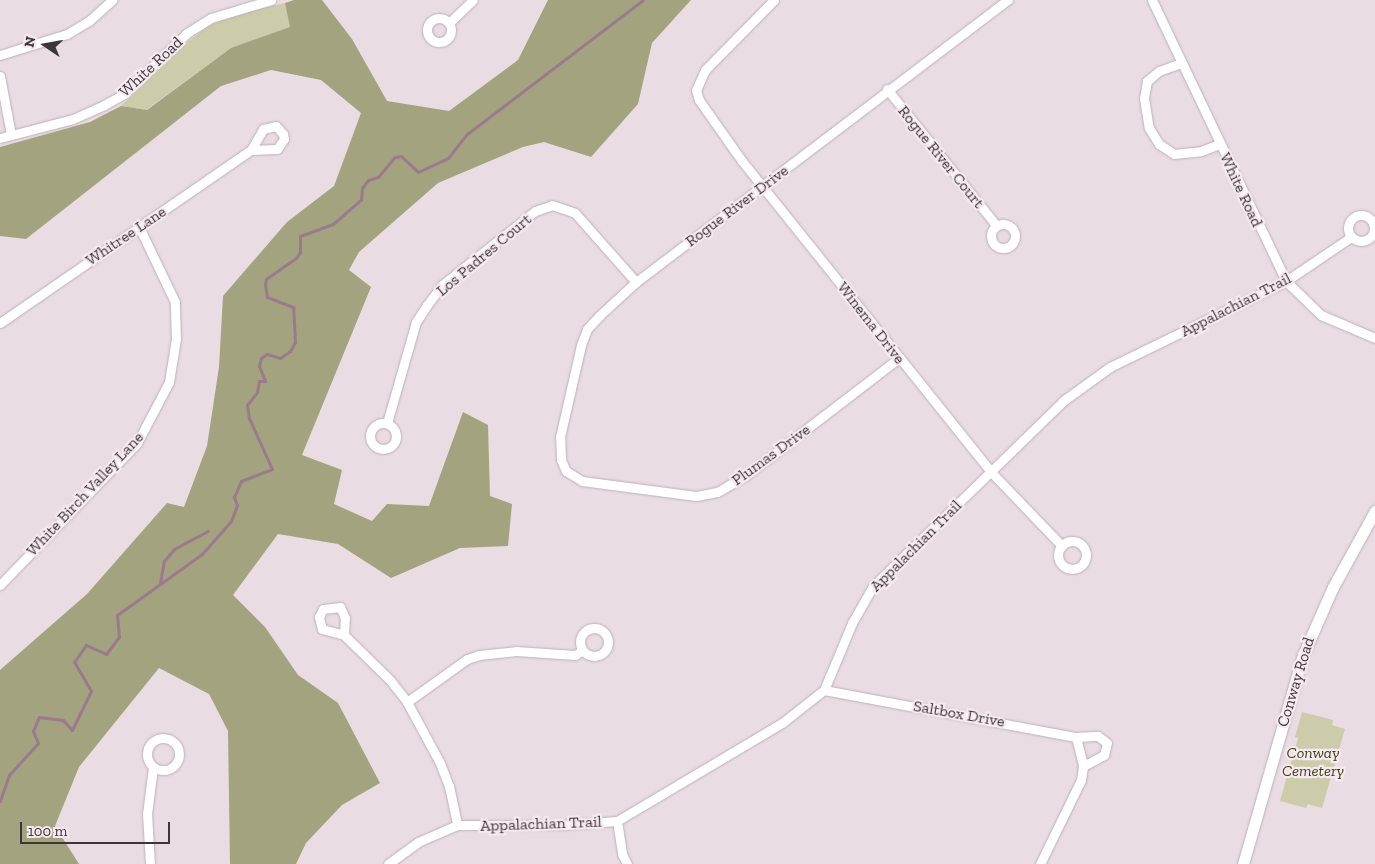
<!DOCTYPE html>
<html>
<head>
<meta charset="utf-8">
<style>
  body { margin:0 }
  #map { position:relative; width:1375px; height:864px; overflow:hidden; background:#e9dce3; font-family:"Zilla Slab",serif }
  div>[style] { position:absolute }
  [style*='--x'] { left:calc(var(--x)*1px); top:calc(var(--y)*1px); width:calc(var(--w)*1px); rotate:calc(var(--a)*1deg) }
  .green>* { inset:0; background:#cccbaa }
  .forest>* { inset:0; background:#a3a37f }
  .stream>* { height:3px; margin:-1.5px; padding:0 1.5px; transform-origin:1.5px; border-radius:1.5px; background:#9b7a8d }
  .roads { filter:drop-shadow(0 0 1px #bdb0b7) drop-shadow(0 0 1px #bdb0b7) }
  .minor>* { height:9px; margin:-4.5px; padding:0 4.5px; transform-origin:4.5px; border-radius:4.5px; background:#fff }
  .minor>.ring { margin:-4.5px; padding:0; box-sizing:content-box; background:none; border:9px solid #fff; border-radius:50% }
  .tertiary>* { height:11px; margin:-5.5px; padding:0 5.5px; transform-origin:5.5px; border-radius:5.5px; background:#fff }
  span { translate:-50% -50%; white-space:nowrap; text-align:center; line-height:1.15; -webkit-text-stroke:4.5px #f6e9f0; paint-order:stroke }
  .street-label { font-size:16px; color:#3b3639 }
  .park-label { font-size:16px; color:#403e12; font-style:italic }
  .north { position:absolute; left:20px; top:20px; width:50px; height:50px; -webkit-text-stroke:4px #f6e9f0; paint-order:stroke; rotate:282deg; font-size:14px; font-weight:700; line-height:20px; text-align:center; color:#3b3639 }
  .north::after { content:''; display:block; margin:auto; width:18px; height:22px; background:#3b3639; clip-path:polygon(50% 0,100% 100%,50% 72%,0 100%) }
  .scale { position:absolute; left:20px; top:822px; width:150px; height:22px; box-sizing:border-box; border:2px solid #3b3639; border-top:0; padding-left:6px; font-size:15px; line-height:18px; white-space:nowrap; color:#3b3639; -webkit-text-stroke:4px #f6e9f0; paint-order:stroke }
</style>
</head>
<body>
<div id="map">
  <div class="green">
    <i style="clip-path:polygon(285px 3px,291px 27px,231px 48px,146px 110px,121px 106px,185px 44px,207px 27px,229px 16px)"></i>
    <i style="clip-path:polygon(1302px 712px,1333px 720px,1332px 725px,1345px 729px,1322px 808px,1308px 804px,1306px 808px,1280px 801px,1298px 738px,1295px 737px)"></i>
  </div>
  <div class="forest">
    <i style="clip-path:polygon(294px 0,322px 0,352px 39px,387px 101px,449px 111px,518px 60px,548px 0,691px 0,652px 43px,638px 104px,591px 157px,544px 142px,523px 147px,438px 183px,359px 252px,349px 270px,371px 287px,302px 455px,342px 470px,334px 504px,372px 521px,387px 504px,429px 506px,463px 412px,488px 425px,490px 496px,512px 504px,508px 546px,460px 548px,391px 578px,338px 544px,278px 534px,233px 595px,265px 627px,298px 675px,338px 703px,380px 783px,342px 805px,306px 843px,296px 864px,230px 864px,228px 731px,209px 694px,159px 668px,79px 767px,55px 826px,79px 864px,0 864px,0 670px,87px 594px,167px 503px,184px 507px,207px 446px,219px 367px,223px 296px,287px 222px,334px 186px,361px 113px,321px 80px,271px 70px,221px 86px,26px 239px,0 236px,0 147px,90px 122px,121px 106px,147px 110px,231px 48px,290px 27px,285px 3px)"></i>
  </div>
  <div class="stream">
    <i style="--x:160;--y:583;--w:22;--a:-80"></i>
    <i style="--x:164;--y:561;--w:16;--a:-50"></i>
    <i style="--x:174;--y:549;--w:38;--a:-28"></i>
    <i style="--x:0;--y:801;--w:28;--a:-71"></i>
    <i style="--x:9;--y:775;--w:43;--a:-47.8"></i>
    <i style="--x:38;--y:743;--w:13;--a:-113"></i>
    <i style="--x:33;--y:731;--w:15;--a:-67"></i>
    <i style="--x:39;--y:717;--w:24;--a:7"></i>
    <i style="--x:63;--y:720;--w:13;--a:48"></i>
    <i style="--x:72;--y:730;--w:43;--a:-64"></i>
    <i style="--x:91;--y:691;--w:34;--a:-120"></i>
    <i style="--x:74;--y:662;--w:21;--a:-55"></i>
    <i style="--x:86;--y:645;--w:22;--a:24"></i>
    <i style="--x:106;--y:654;--w:21;--a:-53"></i>
    <i style="--x:119;--y:637;--w:22;--a:-95"></i>
    <i style="--x:117;--y:615;--w:105;--a:-35.7"></i>
    <i style="--x:202;--y:554;--w:44;--a:-48.7"></i>
    <i style="--x:231;--y:521;--w:17;--a:-69"></i>
    <i style="--x:237;--y:505;--w:9;--a:-111"></i>
    <i style="--x:234;--y:497;--w:17;--a:-66"></i>
    <i style="--x:241;--y:481;--w:33;--a:-21"></i>
    <i style="--x:272;--y:469;--w:56;--a:-114.3"></i>
    <i style="--x:249;--y:418;--w:13;--a:-99"></i>
    <i style="--x:247;--y:405;--w:16;--a:-52"></i>
    <i style="--x:257;--y:392;--w:11;--a:-80"></i>
    <i style="--x:259;--y:381;--w:6;--a:0"></i>
    <i style="--x:265;--y:381;--w:16;--a:-112"></i>
    <i style="--x:259;--y:366;--w:8;--a:-76"></i>
    <i style="--x:261;--y:358;--w:7;--a:-34"></i>
    <i style="--x:267;--y:354;--w:14;--a:17"></i>
    <i style="--x:280;--y:358;--w:12;--a:-35"></i>
    <i style="--x:290;--y:351;--w:10;--a:-61"></i>
    <i style="--x:295;--y:342;--w:35;--a:-93"></i>
    <i style="--x:293;--y:307;--w:28;--a:-159"></i>
    <i style="--x:267;--y:297;--w:13;--a:-99"></i>
    <i style="--x:265;--y:284;--w:5;--a:-79"></i>
    <i style="--x:266;--y:279;--w:37;--a:-35"></i>
    <i style="--x:296;--y:258;--w:7;--a:-56"></i>
    <i style="--x:300;--y:252;--w:16;--a:-90"></i>
    <i style="--x:300;--y:236;--w:35;--a:-20"></i>
    <i style="--x:333;--y:224;--w:37;--a:-41"></i>
    <i style="--x:361;--y:200;--w:12;--a:-85"></i>
    <i style="--x:362;--y:188;--w:10;--a:-53"></i>
    <i style="--x:368;--y:180;--w:10;--a:-17"></i>
    <i style="--x:378;--y:177;--w:26;--a:-50"></i>
    <i style="--x:395;--y:157;--w:6;--a:-9"></i>
    <i style="--x:401;--y:156;--w:23;--a:43"></i>
    <i style="--x:418;--y:172;--w:33;--a:-25"></i>
    <i style="--x:448;--y:158;--w:31;--a:-52"></i>
    <i style="--x:467;--y:134;--w:221;--a:-37.3"></i>
  </div>
  <div class="roads">
    <div class="minor">
      <i style="--x:774;--y:0;--w:98;--a:134.6"></i>
      <i style="--x:705;--y:70;--w:22;--a:114"></i>
      <i style="--x:696;--y:90;--w:10;--a:73"></i>
      <i style="--x:699;--y:100;--w:75;--a:54.8"></i>
      <i style="--x:742;--y:161;--w:400;--a:51.3"></i>
      <i style="--x:992;--y:473;--w:101;--a:46.2"></i>
      <i style="--x:1152;--y:0;--w:311;--a:64.5"></i>
      <i style="--x:1286;--y:281;--w:49;--a:44.2"></i>
      <i style="--x:1321;--y:315;--w:59;--a:23.1"></i>
      <i class="ring" style="left:427px;top:18px;width:15px;height:15px"></i>
      <i style="--x:449;--y:23;--w:33;--a:-44"></i>
      <i style="--x:0;--y:55;--w:70;--a:-17.4"></i>
      <i style="--x:67;--y:34;--w:27;--a:-31"></i>
      <i style="--x:90;--y:20;--w:30;--a:-42"></i>
      <i style="--x:1181;--y:63;--w:23;--a:160"></i>
      <i style="--x:1159;--y:71;--w:16;--a:140"></i>
      <i style="--x:1147;--y:81;--w:17;--a:100"></i>
      <i style="--x:1144;--y:98;--w:30;--a:81"></i>
      <i style="--x:1149;--y:128;--w:19;--a:58"></i>
      <i style="--x:1159;--y:144;--w:18;--a:34"></i>
      <i style="--x:1174;--y:154;--w:27;--a:-6"></i>
      <i style="--x:1201;--y:151;--w:19;--a:-21"></i>
      <i style="--x:0;--y:76;--w:60;--a:79.4"></i>
      <i style="--x:887;--y:89;--w:174;--a:51.3"></i>
      <i style="--x:0;--y:138;--w:75;--a:-14.6"></i>
      <i style="--x:73;--y:119;--w:34;--a:-24"></i>
      <i style="--x:104;--y:105;--w:23;--a:-29"></i>
      <i style="--x:124;--y:94;--w:88;--a:-44.1"></i>
      <i style="--x:187;--y:33;--w:28;--a:-32"></i>
      <i style="--x:211;--y:18;--w:63;--a:-16.7"></i>
      <i class="ring" style="left:1348px;top:215px;width:17px;height:17px"></i>
      <i class="ring" style="left:991px;top:224px;width:15px;height:15px"></i>
      <i style="--x:0;--y:323;--w:305;--a:-34.6"></i>
      <i style="--x:251;--y:150;--w:24;--a:-60"></i>
      <i style="--x:263;--y:129;--w:13;--a:-13"></i>
      <i style="--x:276;--y:126;--w:11;--a:49"></i>
      <i style="--x:283;--y:134;--w:5;--a:79"></i>
      <i style="--x:284;--y:139;--w:12;--a:125"></i>
      <i style="--x:277;--y:149;--w:26;--a:178"></i>
      <i style="--x:899;--y:358;--w:194;--a:142.5"></i>
      <i style="--x:745;--y:476;--w:32;--a:150"></i>
      <i style="--x:717;--y:492;--w:21;--a:169"></i>
      <i style="--x:696;--y:496;--w:115;--a:-172.5"></i>
      <i style="--x:582;--y:481;--w:19;--a:-148"></i>
      <i style="--x:566;--y:471;--w:12;--a:-114"></i>
      <i style="--x:561;--y:460;--w:23;--a:-92"></i>
      <i style="--x:560;--y:437;--w:94;--a:-77.1"></i>
      <i style="--x:581;--y:345;--w:17;--a:-69"></i>
      <i style="--x:587;--y:329;--w:18;--a:-47"></i>
      <i style="--x:599;--y:316;--w:50;--a:-42.6"></i>
      <i style="--x:636;--y:282;--w:467;--a:-37.2"></i>
      <i class="ring" style="left:370px;top:423px;width:17px;height:17px"></i>
      <i style="--x:387;--y:423;--w:105;--a:-74"></i>
      <i style="--x:416;--y:322;--w:20;--a:-57"></i>
      <i style="--x:427;--y:305;--w:25;--a:-53"></i>
      <i style="--x:442;--y:285;--w:119;--a:-38.5"></i>
      <i style="--x:535;--y:211;--w:18;--a:-19"></i>
      <i style="--x:552;--y:205;--w:24;--a:19"></i>
      <i style="--x:575;--y:213;--w:92;--a:48.5"></i>
      <i class="ring" style="left:1058px;top:541px;width:19px;height:19px"></i>
      <i style="--x:0;--y:585;--w:197;--a:-46"></i>
      <i style="--x:137;--y:443;--w:69;--a:-62.3"></i>
      <i style="--x:169;--y:382;--w:44;--a:-80.8"></i>
      <i style="--x:176;--y:339;--w:37;--a:-92"></i>
      <i style="--x:175;--y:302;--w:83;--a:-115.6"></i>
      <i class="ring" style="left:580px;top:628px;width:19px;height:19px"></i>
      <i style="--x:344;--y:635;--w:17;--a:-87"></i>
      <i style="--x:345;--y:618;--w:12;--a:-114"></i>
      <i style="--x:340;--y:607;--w:17;--a:173"></i>
      <i style="--x:323;--y:609;--w:9;--a:117"></i>
      <i style="--x:319;--y:617;--w:12;--a:76"></i>
      <i style="--x:322;--y:629;--w:23;--a:15"></i>
      <i style="--x:344;--y:635;--w:64;--a:44.4"></i>
      <i style="--x:390;--y:680;--w:28;--a:52"></i>
      <i style="--x:407;--y:702;--w:69;--a:61.6"></i>
      <i style="--x:440;--y:763;--w:25;--a:69"></i>
      <i style="--x:449;--y:786;--w:40;--a:78"></i>
      <i style="--x:824;--y:690;--w:256;--a:10.6"></i>
      <i style="--x:1076;--y:737;--w:30;--a:76"></i>
      <i style="--x:1083;--y:766;--w:14;--a:98"></i>
      <i style="--x:1081;--y:780;--w:93;--a:116"></i>
      <i style="--x:407;--y:702;--w:74;--a:-35.6"></i>
      <i style="--x:467;--y:659;--w:13;--a:-18"></i>
      <i style="--x:479;--y:655;--w:37;--a:-6"></i>
      <i style="--x:516;--y:651;--w:59;--a:3.9"></i>
      <i style="--x:575;--y:655;--w:9;--a:-32"></i>
      <i style="--x:1076;--y:737;--w:22;--a:-3"></i>
      <i style="--x:1098;--y:736;--w:11;--a:38"></i>
      <i style="--x:1107;--y:743;--w:12;--a:104"></i>
      <i style="--x:1104;--y:755;--w:24;--a:152"></i>
      <i class="ring" style="left:147px;top:738px;width:23px;height:23px"></i>
      <i style="--x:617;--y:821;--w:33;--a:81"></i>
      <i style="--x:622;--y:854;--w:11;--a:63"></i>
      <i style="--x:150;--y:864;--w:50;--a:-93.4"></i>
      <i style="--x:147;--y:814;--w:47;--a:-82.7"></i>
      <i style="--x:388;--y:864;--w:37;--a:-36"></i>
      <i style="--x:418;--y:842;--w:43;--a:-23.6"></i>
      <i style="--x:457;--y:825;--w:105;--a:0"></i>
      <i style="--x:562;--y:825;--w:55;--a:-4.2"></i>
      <i style="--x:617;--y:821;--w:192;--a:-30.7"></i>
      <i style="--x:782;--y:723;--w:53;--a:-38.2"></i>
      <i style="--x:824;--y:690;--w:73;--a:-67.3"></i>
      <i style="--x:852;--y:623;--w:43;--a:-60.4"></i>
      <i style="--x:873;--y:586;--w:265;--a:-44.2"></i>
      <i style="--x:1063;--y:401;--w:58;--a:-35.9"></i>
      <i style="--x:1110;--y:367;--w:196;--a:-26"></i>
      <i style="--x:1286;--y:281;--w:78;--a:-34.1"></i>
    </div>
    <div class="tertiary">
      <i style="--x:1243;--y:864;--w:217;--a:-74"></i>
      <i style="--x:1303;--y:655;--w:74;--a:-66.2"></i>
      <i style="--x:1333;--y:587;--w:87;--a:-61.1"></i>
    </div>
  </div>
  <div class="street-label">
    <span style="left:151px;top:67px;rotate:-43deg">White Road</span>
    <span style="left:941px;top:157px;rotate:51deg">Rogue River Court</span>
    <span style="left:1241px;top:190px;rotate:65deg">White Road</span>
    <span style="left:737px;top:206px;rotate:-37deg">Rogue River Drive</span>
    <span style="left:126px;top:236px;rotate:-34deg">Whitree Lane</span>
    <span style="left:484px;top:255px;rotate:-40deg">Los Padres Court</span>
    <span style="left:1236px;top:305px;rotate:-27deg">Appalachian Trail</span>
    <span style="left:871px;top:323px;rotate:52deg">Winema Drive</span>
    <span style="left:771px;top:455px;rotate:-36deg">Plumas Drive</span>
    <span style="left:85px;top:494px;rotate:-47deg">White Birch Valley Lane</span>
    <span style="left:916px;top:546px;rotate:-45deg">Appalachian Trail</span>
    <span style="left:1296px;top:682px;rotate:-73deg">Conway Road</span>
    <span style="left:959px;top:714px;rotate:10deg">Saltbox Drive</span>
    <span style="left:541px;top:824px;rotate:-2deg">Appalachian Trail</span>
  </div>
  <div class="park-label">
    <span style="left:1313px;top:762px">Conway<br>Cemetery</span>
  </div>
  <div class="north">N</div>
  <div class="scale">100 m</div>
</div>
</body>
</html>
